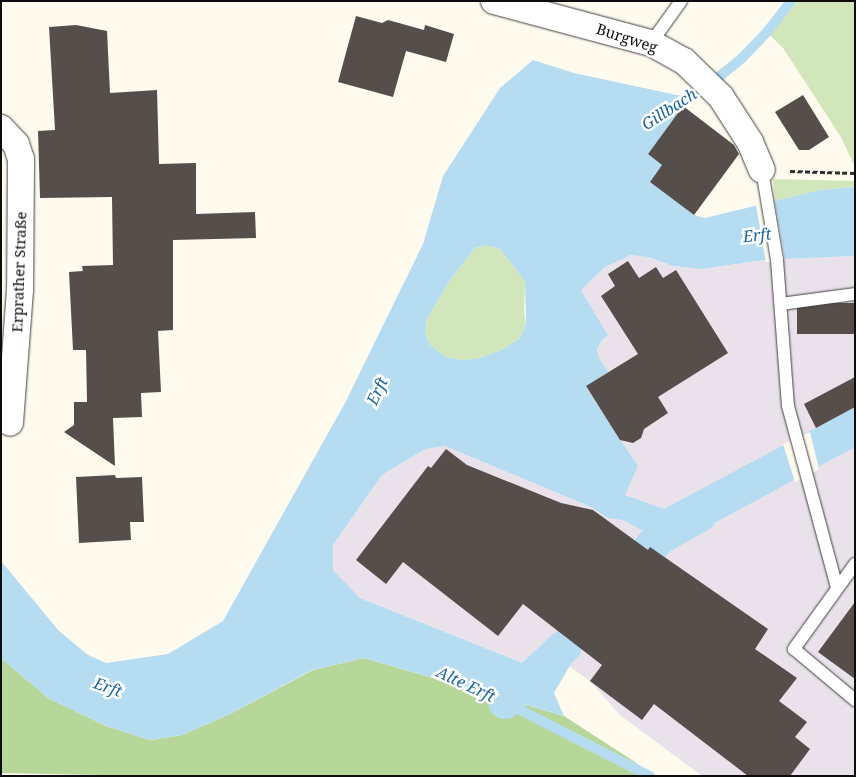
<!DOCTYPE html>
<html>
<head>
<meta charset="utf-8">
<style>
  body { margin:0 }
  #map { position:relative; width:856px; height:777px; overflow:hidden; background:#fefbee; font-family:"Noto Serif",serif }
  div>[style] { position:absolute }
  [style*='--x'] { left:calc(var(--x)*1px); top:calc(var(--y)*1px); width:calc(var(--w)*1px); rotate:calc(var(--a)*1deg) }
  .industrial>* { inset:0; background:#eae2eb }
  .green>* { inset:0; background:#d1e6ba }
  .forest>* { inset:0; background:#b6d69a }
  .water>* { inset:0; background:#b6dcf2 }
  .pier>* { inset:0; background:#fefbee; transform-origin:0 0 }
  .stream>* { height:10px; margin:-5px; padding:0 5px; transform-origin:5px; border-radius:5px; background:#b6dcf2 }
  .canal>* { height:34px; margin:-17px; padding:0 17px; transform-origin:17px; border-radius:17px; background:#b6dcf2 }
  .building>* { inset:0; background:#554e4a; transform-origin:0 0 }
  .path>* { height:3px; margin-top:-1.5px; transform-origin:0; background:repeating-linear-gradient(90deg,#2f2f2f 0 5px,transparent 0 7.5px) }
  .roads { filter:drop-shadow(0 0 1px #404040) drop-shadow(0 0 1px #404040) }
  .service>* { height:12px; margin:-6px; padding:0 6px; transform-origin:6px; border-radius:6px; background:#fff }
  .minor>* { height:26px; margin:-13px; padding:0 13px; transform-origin:13px; border-radius:13px; background:#fff }
  span { translate:-50% -50%; white-space:nowrap; text-align:center; line-height:1.15; -webkit-text-stroke:5px #fff; paint-order:stroke }
  .street-label { font-size:15px; color:#0d0d0d }
  .water-label { font-size:16px; color:#1e6498; font-style:italic }
  .frame { position:absolute; inset:0; border:2px solid #0d0d0d; pointer-events:none }
</style>
</head>
<body>
<div id="map">
  <div class="industrial">
    <i style="clip-path:polygon(631px 255px,648px 257px,673px 266px,702px 269px,764px 260px,855px 256px,855px 776px,702px 776px,620px 715px,590px 681px,569px 666px,576px 655px,525px 664px,360px 598px,333px 570px,333px 545px,382px 475px,425px 449px,445px 446px,591px 507px,608px 518px,638px 466px,586px 386px,599px 358px,597px 348px,602px 340px,608px 335px,581px 290px,605px 267px)"></i>
  </div>
  <div class="green">
    <i style="clip-path:polygon(798px 1px,855px 1px,855px 167px,841px 137px,783px 48px,770px 35px)"></i>
    <i style="clip-path:polygon(773px 179px,855px 181px,855px 187px,820px 190px,775px 201px)"></i>
    <i style="clip-path:polygon(486px 245px,500px 249px,525px 281px,524px 311px,526px 324px,520px 338px,502px 350px,476px 359px,462px 360px,446px 357px,429px 344px,425px 332px,427px 319px,450px 280px,475px 248px)"></i>
  </div>
  <div class="forest">
    <i style="clip-path:polygon(1px 658px,48px 698px,106px 726px,150px 740px,182px 735px,230px 714px,313px 670px,364px 658px,564px 716px,635px 762px,652px 776px,152px 776px,1px 773px)"></i>
  </div>
  <div class="water">
    <i style="clip-path:polygon(evenodd,533px 60px,574px 73px,686px 97px,683px 106px,648px 154px,662px 165px,651px 182px,694px 215px,705px 218px,820px 190px,855px 187px,855px 256px,764px 260px,702px 269px,673px 266px,648px 257px,631px 255px,605px 267px,581px 290px,608px 335px,602px 340px,597px 349px,599px 358px,608px 372px,586px 387px,638px 466px,625px 495px,664px 509px,855px 407px,855px 447px,672px 546px,623px 520px,608px 518px,591px 507px,445px 446px,425px 449px,382px 475px,333px 545px,333px 570px,360px 598px,525px 664px,555px 639px,576px 655px,554px 693px,564px 716px,364px 658px,312px 670px,230px 714px,182px 735px,150px 740px,106px 726px,48px 698px,1px 658px,1px 561px,59px 631px,88px 655px,106px 663px,168px 654px,223px 621px,345px 403px,423px 244px,443px 176px,500px 88px,533px 60px,486px 245px,500px 249px,525px 281px,526px 324px,520px 338px,502px 350px,476px 359px,462px 360px,446px 357px,429px 344px,425px 332px,427px 319px,450px 280px,475px 248px,486px 245px)"></i>
  </div>
  <div class="pier">
    <i style="left:774px;top:198px;width:62px;height:19px;rotate:80deg"></i>
    <i style="clip-path:polygon(810px 432px,819px 469px,795px 482px,783px 444px)"></i>
  </div>
  <div class="stream">
    <i style="--x:675;--y:104;--w:53;--a:-31.9"></i>
    <i style="--x:720;--y:76;--w:28;--a:-39"></i>
    <i style="--x:742;--y:58;--w:36;--a:-46"></i>
    <i style="--x:767;--y:32;--w:39;--a:-52"></i>
    <i style="--x:479;--y:689;--w:192;--a:27"></i>
  </div>
  <div class="canal">
    <i style="--x:650;--y:548;--w:13;--a:-48"></i>
    <i style="--x:659;--y:538;--w:47;--a:-29.3"></i>
    <i style="--x:505;--y:702;--w:82;--a:-43"></i>
  </div>
  <div class="building">
    <i style="clip-path:polygon(356px 16px,382px 23px,388px 20px,424px 30px,425px 25px,454px 34px,446px 62px,406px 51px,393px 97px,338px 82px)"></i>
    <i style="clip-path:polygon(76px 25px,107px 31px,110px 93px,157px 90px,159px 164px,196px 163px,196px 214px,255px 212px,256px 238px,173px 240px,173px 330px,158px 331px,161px 392px,141px 393px,142px 417px,113px 418px,115px 466px,64px 432px,74px 425px,74px 402px,87px 402px,86px 350px,73px 350px,69px 272px,83px 271px,82px 266px,113px 265px,112px 197px,40px 198px,38px 131px,55px 130px,49px 27px)"></i>
    <i style="clip-path:polygon(803px 95px,829px 137px,809px 150px,799px 150px,775px 112px)"></i>
    <i style="clip-path:polygon(683px 106px,734px 145px,739px 154px,694px 215px,650px 182px,662px 165px,648px 154px)"></i>
    <i style="clip-path:polygon(628px 261px,639px 278px,656px 267px,663px 278px,676px 270px,728px 353px,658px 397px,668px 413px,644px 429px,641px 438px,633px 443px,620px 440px,586px 386px,638px 354px,601px 296px,615px 286px,608px 274px)"></i>
    <i style="left:855px;top:303px;width:31px;height:58px;rotate:90deg"></i>
    <i style="clip-path:polygon(855px 377px,855px 407px,816px 428px,804px 404px)"></i>
    <i style="clip-path:polygon(446px 449px,467px 465px,561px 503px,593px 510px,648px 550px,650px 547px,768px 629px,755px 649px,797px 678px,779px 701px,807px 722px,795px 737px,810px 749px,790px 776px,748px 776px,654px 704px,642px 720px,590px 681px,602px 665px,523px 604px,498px 636px,403px 562px,386px 584px,356px 560px,428px 466px,431px 468px)"></i>
    <i style="clip-path:polygon(115px 475px,116px 478px,142px 477px,144px 522px,130px 522px,131px 540px,79px 543px,76px 477px)"></i>
    <i style="clip-path:polygon(855px 602px,855px 679px,818px 652px)"></i>
  </div>
  <div class="path">
    <i style="--x:790;--y:171;--w:65;--a:1.8"></i>
  </div>
  <div class="roads">
    <div class="service">
      <i style="--x:651;--y:43;--w:52;--a:-54.5"></i>
      <i style="--x:762;--y:170;--w:91;--a:80.5"></i>
      <i style="--x:777;--y:260;--w:146;--a:85.7"></i>
      <i style="--x:788;--y:406;--w:188;--a:74.9"></i>
      <i style="--x:781;--y:304;--w:75;--a:-7.7"></i>
      <i style="--x:855;--y:564;--w:105;--a:125.7"></i>
      <i style="--x:794;--y:649;--w:80;--a:39.9"></i>
    </div>
    <div class="minor">
      <i style="--x:494;--y:1;--w:163;--a:15"></i>
      <i style="--x:651;--y:43;--w:38;--a:29"></i>
      <i style="--x:684;--y:61;--w:52;--a:44.2"></i>
      <i style="--x:721;--y:97;--w:54;--a:57.2"></i>
      <i style="--x:750;--y:142;--w:30;--a:67"></i>
      <i style="--x:1;--y:128;--w:22;--a:47"></i>
      <i style="--x:16;--y:144;--w:16;--a:72"></i>
      <i style="--x:21;--y:159;--w:131;--a:90.4"></i>
      <i style="--x:20;--y:290;--w:133;--a:94.3"></i>
    </div>
  </div>
  <div class="street-label">
    <span style="left:627px;top:38px;rotate:18deg">Burgweg</span>
    <span style="left:19px;top:272px;rotate:-88deg">Erprather Straße</span>
  </div>
  <div class="water-label">
    <span style="left:669px;top:109px;rotate:-33deg">Gillbach</span>
    <span style="left:757px;top:235px;rotate:-6deg">Erft</span>
    <span style="left:377px;top:391px;rotate:-65deg">Erft</span>
    <span style="left:466px;top:684px;rotate:25deg">Alte Erft</span>
    <span style="left:108px;top:687px;rotate:19deg">Erft</span>
  </div>
  <div class="frame"></div>
</div>
</body>
</html>
